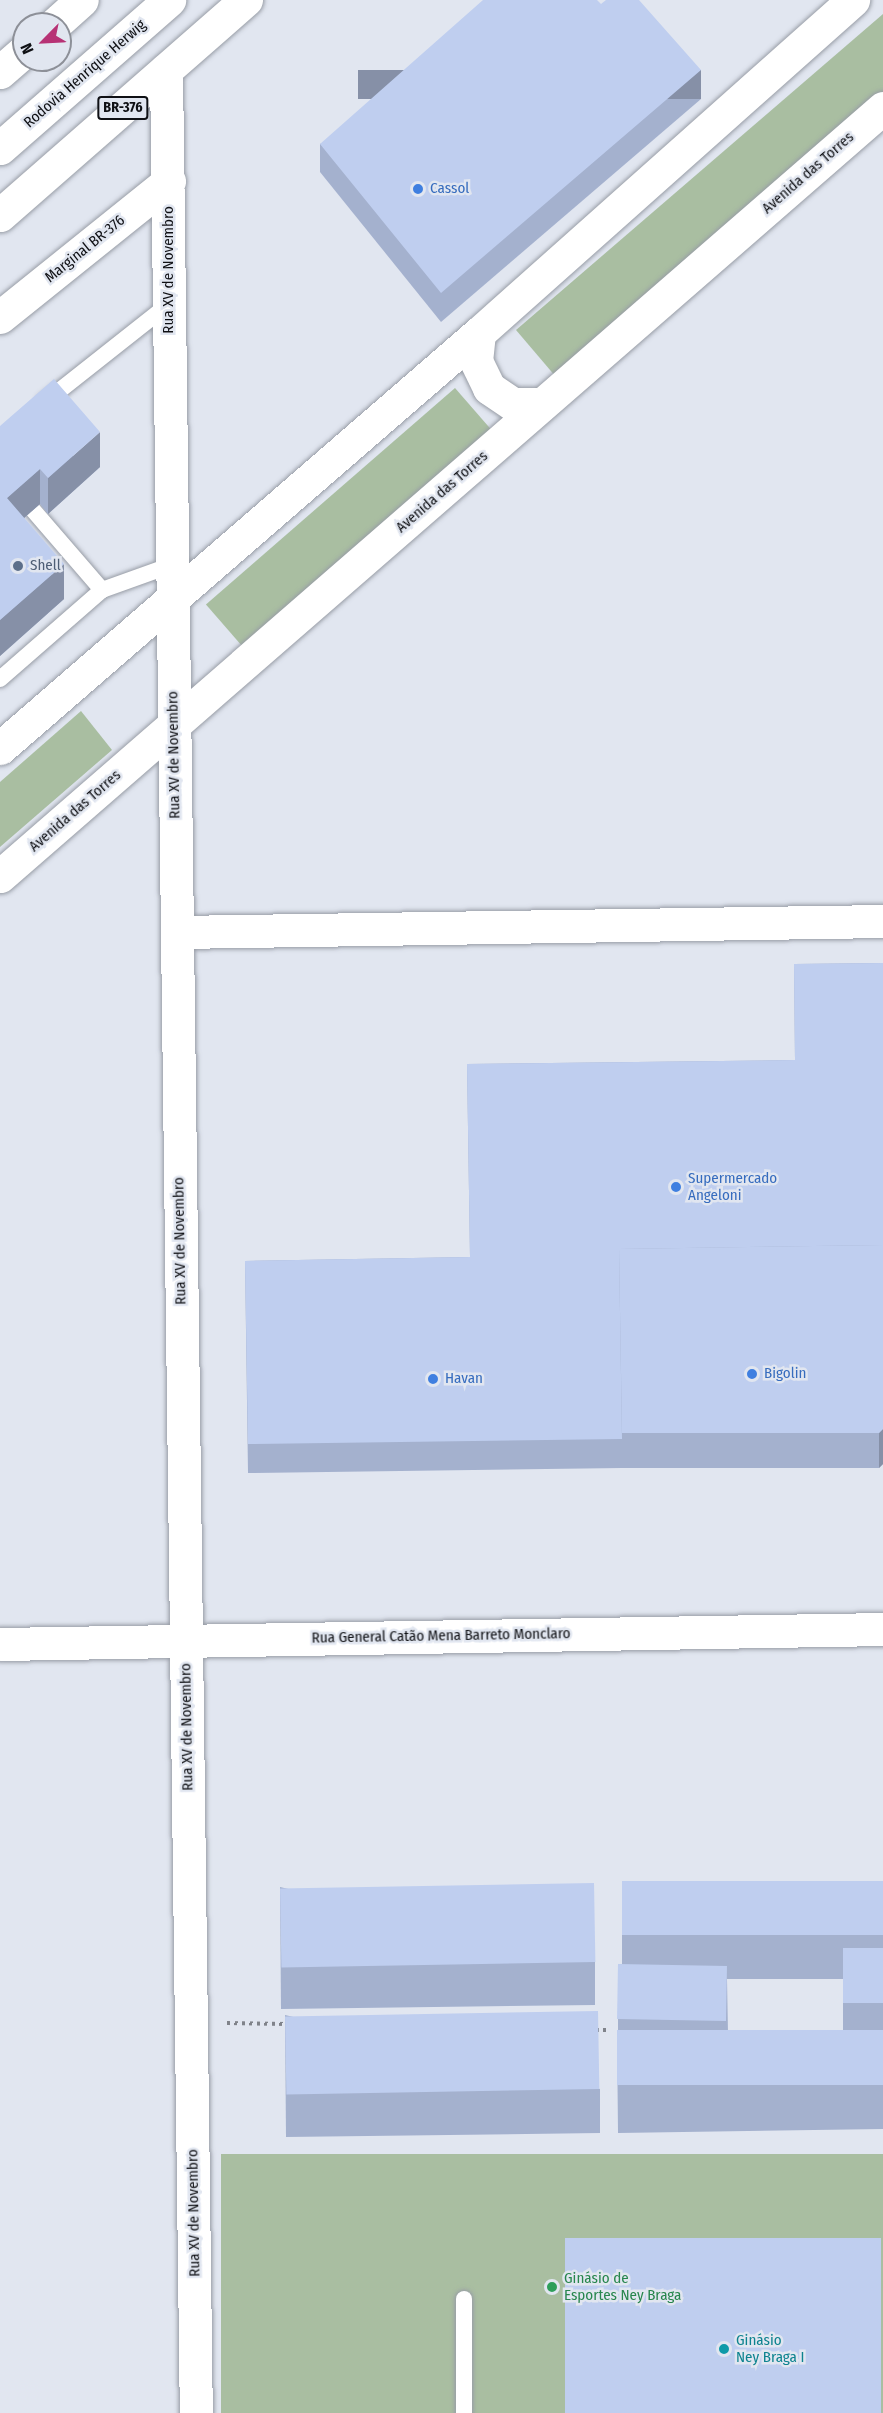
<!DOCTYPE html>
<html>
<head>
<meta charset="utf-8">
<style>
  body { margin:0 }
  #map { position:relative; width:883px; height:2413px; overflow:hidden; background:#e1e6f0; font-family:"Fira Sans Condensed",sans-serif }
  div>[style] { position:absolute }
  [style*='--x'] { left:calc(var(--x)*1px); top:calc(var(--y)*1px); width:calc(var(--w)*1px); rotate:calc(var(--a)*1deg) }
  .green>* { inset:0; background:#a9bea1; transform-origin:0 0 }
  .path>* { height:4px; margin-top:-2px; transform-origin:0; background:repeating-linear-gradient(90deg,#80838a 0 3px,transparent 0 7.5px) }
  .roads { filter:drop-shadow(0 0 2px #989da6) drop-shadow(0 0 2px #989da6) }
  .lane>* { height:16px; margin:-8px; padding:0 8px; transform-origin:8px; border-radius:8px; background:#fff }
  .street>* { height:33px; margin:-16.5px; padding:0 16.5px; transform-origin:16.5px; border-radius:16.5px; background:#fff }
  .secondary>* { height:33px; margin:-16.5px; padding:0 16.5px; transform-origin:16.5px; border-radius:16.5px; background:#fff }
  .highway>* { height:33px; margin:-16.5px; padding:0 16.5px; transform-origin:16.5px; border-radius:16.5px; background:#fff }
  .wall>* { inset:0; background:#a4b1ce }
  .shaded-wall>* { inset:0; background:#8690a7; transform-origin:0 0 }
  .building>* { inset:0; background:#bfceef; transform-origin:0 0 }
  .dots>* { width:16px; height:16px; translate:-50% -50%; box-sizing:border-box; border:3px solid #e1e6f0; border-radius:50% }
  span { translate:-50% -50%; white-space:nowrap; text-align:center; line-height:1.15; -webkit-text-stroke:5px #e1e6f0; paint-order:stroke }
  .shield-label span { padding:2px 4px; background:#e1e6f0; border:2px solid; border-radius:4px; -webkit-text-stroke-width:0 }
  .shield-label { font-size:14px; color:#0f1014; font-weight:700 }
  .street-label { font-size:15px; color:#0f1014 }
  .shop-label { font-size:15px; color:#366cbe }
  .left { translate:0 -50%; text-align:left }
  .service-label { font-size:15px; color:#4e5e75 }
  .leisure-label { font-size:15px; color:#27864d }
  .culture-label { font-size:15px; color:#0d838f }
  .north { position:absolute; left:12px; top:12px; width:60px; height:60px; box-sizing:border-box; background:#e1e6f0; border:2px solid #8d9098; border-radius:50%; rotate:246deg; font-size:16px; font-weight:700; line-height:24px; text-align:center; color:#0f1014 }
  .north::after { content:''; display:block; margin:auto; width:21px; height:27px; background:#b73275; clip-path:polygon(50% 0,100% 100%,50% 72%,0 100%) }
</style>
</head>
<body>
<div id="map">
  <div class="green">
    <i style="clip-path:polygon(883px 14px,883px 92px,556px 377px,516px 330px)"></i>
    <i style="left:455px;top:388px;width:57px;height:330px;rotate:49deg"></i>
    <i style="clip-path:polygon(81px 711px,112px 750px,0 847px,0 782px)"></i>
    <i style="left:883px;top:2154px;width:259px;height:662px;rotate:90deg"></i>
  </div>
  <div class="path">
    <i style="--x:227;--y:2023;--w:61;--a:0.9"></i>
    <i style="--x:596;--y:2030;--w:12;--a:0"></i>
  </div>
  <div class="roads">
    <div class="lane">
      <i style="--x:45;--y:402;--w:158;--a:-38.3"></i>
      <i style="--x:33;--y:510;--w:106;--a:49.2"></i>
      <i style="--x:102;--y:590;--w:74;--a:-19.7"></i>
      <i style="--x:0;--y:679;--w:135;--a:-41.1"></i>
      <i style="--x:464;--y:2299;--w:114;--a:90"></i>
    </div>
    <div class="street">
      <i style="--x:55;--y:24;--w:36;--a:-42"></i>
      <i style="--x:0;--y:72;--w:32;--a:-41"></i>
      <i style="--x:0;--y:317;--w:217;--a:-38.8"></i>
    </div>
    <div class="secondary">
      <i style="--x:166;--y:70;--w:2343;--a:89.27"></i>
      <i style="--x:479;--y:333;--w:28;--a:96"></i>
      <i style="--x:476;--y:361;--w:30;--a:64"></i>
      <i style="--x:489;--y:388;--w:29;--a:34"></i>
      <i style="--x:513;--y:404;--w:29;--a:0"></i>
      <i style="--x:0;--y:748;--w:634;--a:-40.91"></i>
      <i style="--x:479;--y:333;--w:501;--a:-41.68"></i>
      <i style="--x:0;--y:876;--w:1170;--a:-41.02"></i>
      <i style="--x:177;--y:932;--w:706;--a:-0.89"></i>
      <i style="--x:0;--y:1644;--w:883;--a:-0.97"></i>
    </div>
    <div class="highway">
      <i style="--x:0;--y:148;--w:225;--a:-41.2"></i>
      <i style="--x:0;--y:215;--w:327;--a:-41.2"></i>
    </div>
  </div>
  <div class="wall">
    <i style="clip-path:polygon(601px 4px,701px 99px,441px 322px,320px 172px,320px 144px)"></i>
    <i style="clip-path:polygon(0 426px,100px 467px,48px 514px,40px 504px,24px 518px,64px 599px,0 656px)"></i>
    <i style="clip-path:polygon(883px 963px,883px 1464px,879px 1468px,622px 1468px,248px 1473px,245px 1261px,470px 1257px,467px 1064px,795px 1060px,794px 964px)"></i>
    <i style="clip-path:polygon(evenodd,883px 1881px,883px 2129px,618px 2133px,617px 2034px,618px 2034px,618px 1964px,622px 1964px,622px 1882px,883px 1881px,727px 1979px,843px 1979px,843px 2031px,728px 2033px,727px 1979px)"></i>
    <i style="clip-path:polygon(280px 1887px,595px 1962px,595px 2005px,281px 2009px)"></i>
    <i style="clip-path:polygon(285px 2015px,600px 2089px,600px 2133px,286px 2137px)"></i>
    <i style="clip-path:polygon(565px 2249px,882px 2413px,569px 2413px,565px 2285px)"></i>
  </div>
  <div class="shaded-wall">
    <i style="left:701px;top:70px;width:29px;height:343px;rotate:90deg"></i>
    <i style="clip-path:polygon(100px 432px,100px 467px,48px 514px,48px 478px)"></i>
    <i style="clip-path:polygon(40px 469px,40px 504px,7px 533px,7px 498px)"></i>
    <i style="clip-path:polygon(64px 564px,64px 599px,0 656px,0 620px)"></i>
    <i style="clip-path:polygon(883px 1429px,883px 1464px,879px 1468px,879px 1433px)"></i>
  </div>
  <div class="building">
    <i style="clip-path:polygon(483px 0,597px 0,601px 4px,606px 0,639px 0,701px 70px,441px 293px,320px 144px)"></i>
    <i style="clip-path:polygon(54px 379px,100px 432px,48px 478px,40px 469px,7px 498px,64px 564px,0 620px,0 426px)"></i>
    <i style="clip-path:polygon(883px 963px,883px 1245px,619px 1249px,622px 1439px,248px 1444px,245px 1261px,470px 1257px,467px 1064px,795px 1060px,794px 964px)"></i>
    <i style="clip-path:polygon(883px 1245px,883px 1429px,879px 1433px,622px 1433px,619px 1249px)"></i>
    <i style="left:883px;top:1881px;width:54px;height:261px;rotate:90deg"></i>
    <i style="left:594px;top:1883px;width:79px;height:314px;rotate:89deg"></i>
    <i style="left:843px;top:1948px;width:40px;height:55px"></i>
    <i style="left:618px;top:1964px;width:109px;height:55px;rotate:1deg"></i>
    <i style="left:598px;top:2011px;width:78px;height:313px;rotate:89deg"></i>
    <i style="left:883px;top:2030px;width:55px;height:266px;rotate:90deg"></i>
    <i style="left:881px;top:2238px;width:175px;height:316px;rotate:90deg"></i>
  </div>
  <div class="dots">
    <i style="left:418px;top:189px;background:#3f7fe0"></i>
    <i style="left:18px;top:566px;background:#5c6f8a"></i>
    <i style="left:676px;top:1187px;background:#3f7fe0"></i>
    <i style="left:752px;top:1374px;background:#3f7fe0"></i>
    <i style="left:433px;top:1379px;background:#3f7fe0"></i>
    <i style="left:552px;top:2287px;background:#2e9e5b"></i>
    <i style="left:724px;top:2349px;background:#0f9aa8"></i>
  </div>
  <div class="shield-label">
    <span style="left:123px;top:108px">BR-376</span>
  </div>
  <div class="street-label">
    <span style="left:85px;top:74px;rotate:-41deg">Rodovia Henrique Herwig</span>
    <span style="left:808px;top:173px;rotate:-41deg">Avenida das Torres</span>
    <span style="left:85px;top:249px;rotate:-39deg">Marginal BR-376</span>
    <span style="left:169px;top:270px;rotate:-90deg">Rua XV de Novembro</span>
    <span style="left:442px;top:492px;rotate:-41deg">Avenida das Torres</span>
    <span style="left:174px;top:755px;rotate:-91deg">Rua XV de Novembro</span>
    <span style="left:75px;top:811px;rotate:-41deg">Avenida das Torres</span>
    <span style="left:180px;top:1241px;rotate:-91deg">Rua XV de Novembro</span>
    <span style="left:441px;top:1636px;rotate:-1deg">Rua General Catão Mena Barreto Monclaro</span>
    <span style="left:187px;top:1727px;rotate:-91deg">Rua XV de Novembro</span>
    <span style="left:194px;top:2213px;rotate:-91deg">Rua XV de Novembro</span>
  </div>
  <div class="shop-label">
    <span class="left" style="left:430px;top:189px">Cassol</span>
    <span class="left" style="left:688px;top:1187px">Supermercado<br>Angeloni</span>
    <span class="left" style="left:764px;top:1374px">Bigolin</span>
    <span class="left" style="left:445px;top:1379px">Havan</span>
  </div>
  <div class="service-label">
    <span class="left" style="left:30px;top:566px">Shell</span>
  </div>
  <div class="leisure-label">
    <span class="left" style="left:564px;top:2287px">Ginásio de<br>Esportes Ney Braga</span>
  </div>
  <div class="culture-label">
    <span class="left" style="left:736px;top:2349px">Ginásio<br>Ney Braga I</span>
  </div>
  <div class="north">N</div>
</div>
</body>
</html>
